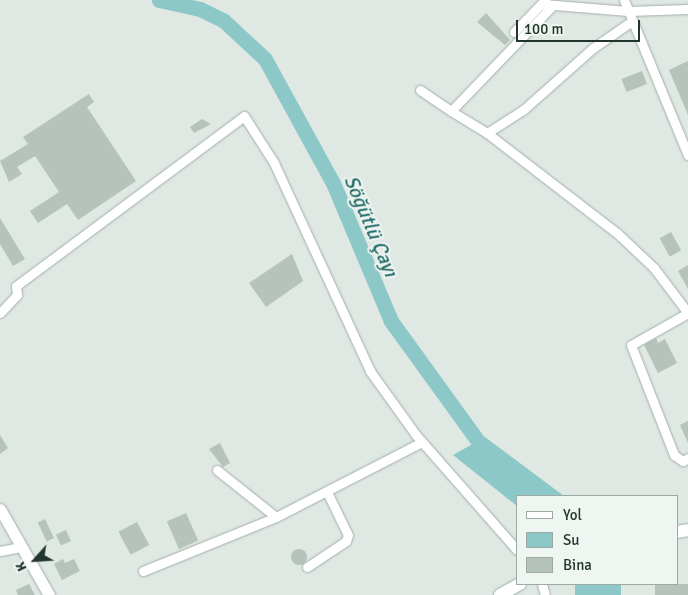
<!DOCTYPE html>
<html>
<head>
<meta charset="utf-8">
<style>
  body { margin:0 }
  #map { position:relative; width:688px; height:595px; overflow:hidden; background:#dfe8e3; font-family:Signika,sans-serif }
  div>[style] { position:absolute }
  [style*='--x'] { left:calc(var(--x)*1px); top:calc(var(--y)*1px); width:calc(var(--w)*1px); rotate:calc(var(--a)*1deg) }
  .water>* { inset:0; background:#8cc8c7; transform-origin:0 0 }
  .river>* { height:15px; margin:-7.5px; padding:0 7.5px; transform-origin:7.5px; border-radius:7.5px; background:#8cc8c7 }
  .building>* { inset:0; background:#b5c3bb; transform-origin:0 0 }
  .round { border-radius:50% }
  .roads { filter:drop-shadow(0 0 1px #a3afa9) drop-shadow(0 0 1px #a3afa9) }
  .minor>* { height:9px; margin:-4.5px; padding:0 4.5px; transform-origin:4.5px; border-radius:4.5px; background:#fff }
  .tertiary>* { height:11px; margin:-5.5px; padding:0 5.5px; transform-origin:5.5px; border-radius:5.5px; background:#fff }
  .secondary>* { height:12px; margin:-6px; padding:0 6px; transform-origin:6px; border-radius:6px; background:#fff }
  span { translate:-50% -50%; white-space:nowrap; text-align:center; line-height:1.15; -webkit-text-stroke:4px #eff5f1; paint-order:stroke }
  .water-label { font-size:20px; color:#246b6b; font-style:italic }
  .legend { position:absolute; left:516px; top:495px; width:162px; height:90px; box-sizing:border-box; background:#eff5f1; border:1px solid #9da9a3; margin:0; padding:6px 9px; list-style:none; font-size:15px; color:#22362d }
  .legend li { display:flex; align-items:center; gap:10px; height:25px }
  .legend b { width:25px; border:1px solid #9da9a3 }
  .north { position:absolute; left:10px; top:535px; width:50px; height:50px; -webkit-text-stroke:4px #eff5f1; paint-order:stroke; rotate:244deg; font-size:14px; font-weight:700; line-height:20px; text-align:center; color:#22362d }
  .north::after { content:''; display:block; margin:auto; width:18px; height:22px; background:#22362d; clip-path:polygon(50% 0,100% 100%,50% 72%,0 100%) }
  .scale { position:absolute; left:516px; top:20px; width:124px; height:22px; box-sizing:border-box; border:2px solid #22362d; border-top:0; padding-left:6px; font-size:15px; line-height:18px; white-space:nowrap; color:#22362d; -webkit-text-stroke:4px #eff5f1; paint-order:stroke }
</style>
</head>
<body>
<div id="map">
  <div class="water">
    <i style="clip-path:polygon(485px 437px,564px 496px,517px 496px,517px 506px,453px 455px)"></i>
    <i style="left:575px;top:584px;width:46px;height:11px"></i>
  </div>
  <div class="river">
    <i style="--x:159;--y:0;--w:42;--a:12.4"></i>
    <i style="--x:200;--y:9;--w:25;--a:26"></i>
    <i style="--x:223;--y:20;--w:57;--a:42.9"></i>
    <i style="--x:265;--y:59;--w:141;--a:61.3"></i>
    <i style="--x:333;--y:183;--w:150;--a:67.2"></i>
    <i style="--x:391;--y:321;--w:169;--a:54.1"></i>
  </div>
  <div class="building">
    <i style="clip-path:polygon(486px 13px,510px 40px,505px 45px,477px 22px)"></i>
    <i style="clip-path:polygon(688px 61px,688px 115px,669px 70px)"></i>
    <i style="left:642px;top:71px;width:14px;height:22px;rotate:69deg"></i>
    <i style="clip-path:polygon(89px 94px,94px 102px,87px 107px,136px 181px,78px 220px,67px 204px,38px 223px,30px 211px,59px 192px,35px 156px,17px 167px,22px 174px,9px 182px,0 161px,28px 144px,23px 137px)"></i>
    <i style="clip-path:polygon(202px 119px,211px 124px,194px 133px,190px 127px)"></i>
    <i style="clip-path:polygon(0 218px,25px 259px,13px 266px,0 244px)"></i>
    <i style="left:671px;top:232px;width:21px;height:13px;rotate:61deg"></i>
    <i style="clip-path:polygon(292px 254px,303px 281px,266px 307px,249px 283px)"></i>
    <i style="clip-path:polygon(688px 265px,688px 289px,678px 271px)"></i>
    <i style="clip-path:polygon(656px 338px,658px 343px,665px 339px,677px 363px,658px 373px,644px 345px)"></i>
    <i style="clip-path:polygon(688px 421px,688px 443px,680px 425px)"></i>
    <i style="clip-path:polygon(0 435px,8px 448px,0 454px)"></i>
    <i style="clip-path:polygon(220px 443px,230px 463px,223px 467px,209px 449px)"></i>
    <i style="left:186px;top:513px;width:30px;height:21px;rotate:66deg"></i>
    <i style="left:45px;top:519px;width:21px;height:8px;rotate:65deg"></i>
    <i style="left:137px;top:522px;width:26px;height:21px;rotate:62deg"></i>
    <i style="left:66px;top:530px;width:12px;height:11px;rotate:66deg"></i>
    <i class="round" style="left:291px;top:549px;width:16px;height:16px"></i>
    <i style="clip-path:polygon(63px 559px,65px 563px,74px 559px,80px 571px,62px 580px,54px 564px)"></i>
    <i style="clip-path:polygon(29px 584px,35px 595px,18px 595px,16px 590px)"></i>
    <i style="left:655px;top:584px;width:33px;height:11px"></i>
  </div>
  <div class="roads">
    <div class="minor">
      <i style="--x:624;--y:0;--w:168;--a:67.6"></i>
      <i style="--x:543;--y:4;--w:85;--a:4.7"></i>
      <i style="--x:628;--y:11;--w:60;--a:-1.9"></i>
      <i style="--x:514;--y:32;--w:45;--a:-45.9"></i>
      <i style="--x:420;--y:90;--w:37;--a:34"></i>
      <i style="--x:451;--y:111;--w:147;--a:-46.1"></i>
      <i style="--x:451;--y:111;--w:42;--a:31.4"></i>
      <i style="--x:487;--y:133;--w:43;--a:-32.6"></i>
      <i style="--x:523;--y:110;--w:94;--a:-41.5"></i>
      <i style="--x:593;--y:48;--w:47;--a:-34.7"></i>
      <i style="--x:487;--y:133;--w:164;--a:37.6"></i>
      <i style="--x:617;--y:233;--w:51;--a:43.4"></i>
      <i style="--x:654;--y:268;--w:56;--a:52.9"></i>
      <i style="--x:0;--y:313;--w:25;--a:-47"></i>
      <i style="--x:17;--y:295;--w:9;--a:-96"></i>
      <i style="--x:16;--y:286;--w:284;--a:-36.7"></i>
      <i style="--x:244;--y:116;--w:56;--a:57.4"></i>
      <i style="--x:274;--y:163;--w:229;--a:65.2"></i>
      <i style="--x:370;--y:371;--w:79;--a:54.3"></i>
      <i style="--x:416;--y:435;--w:153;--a:48.7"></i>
      <i style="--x:688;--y:313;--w:65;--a:150.7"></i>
      <i style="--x:631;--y:345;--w:118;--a:68.6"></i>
      <i style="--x:674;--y:455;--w:11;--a:34"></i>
      <i style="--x:683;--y:461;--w:6;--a:-31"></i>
      <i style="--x:217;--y:470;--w:75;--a:38.5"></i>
      <i style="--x:0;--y:551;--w:21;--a:-11"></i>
      <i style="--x:307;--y:567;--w:47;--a:-33.7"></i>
      <i style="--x:346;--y:541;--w:6;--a:-72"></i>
      <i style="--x:348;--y:535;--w:48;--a:-116"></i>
      <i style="--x:143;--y:571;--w:144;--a:-22.1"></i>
      <i style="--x:276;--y:517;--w:164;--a:-27.2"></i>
      <i style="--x:542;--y:584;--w:11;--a:75"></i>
    </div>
    <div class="tertiary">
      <i style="--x:0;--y:509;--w:99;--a:60.3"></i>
    </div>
    <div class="secondary">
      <i style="--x:677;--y:532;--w:11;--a:-10"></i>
      <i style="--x:500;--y:595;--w:23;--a:-29"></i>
    </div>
  </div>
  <div class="water-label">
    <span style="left:371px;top:226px;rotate:67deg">Söğütlü Çayı</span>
  </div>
  <ul class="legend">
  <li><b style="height:6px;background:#fff"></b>Yol</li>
  <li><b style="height:14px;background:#8cc8c7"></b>Su</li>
  <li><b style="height:14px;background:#b5c3bb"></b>Bina</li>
  </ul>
  <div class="north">K</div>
  <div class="scale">100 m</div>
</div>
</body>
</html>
